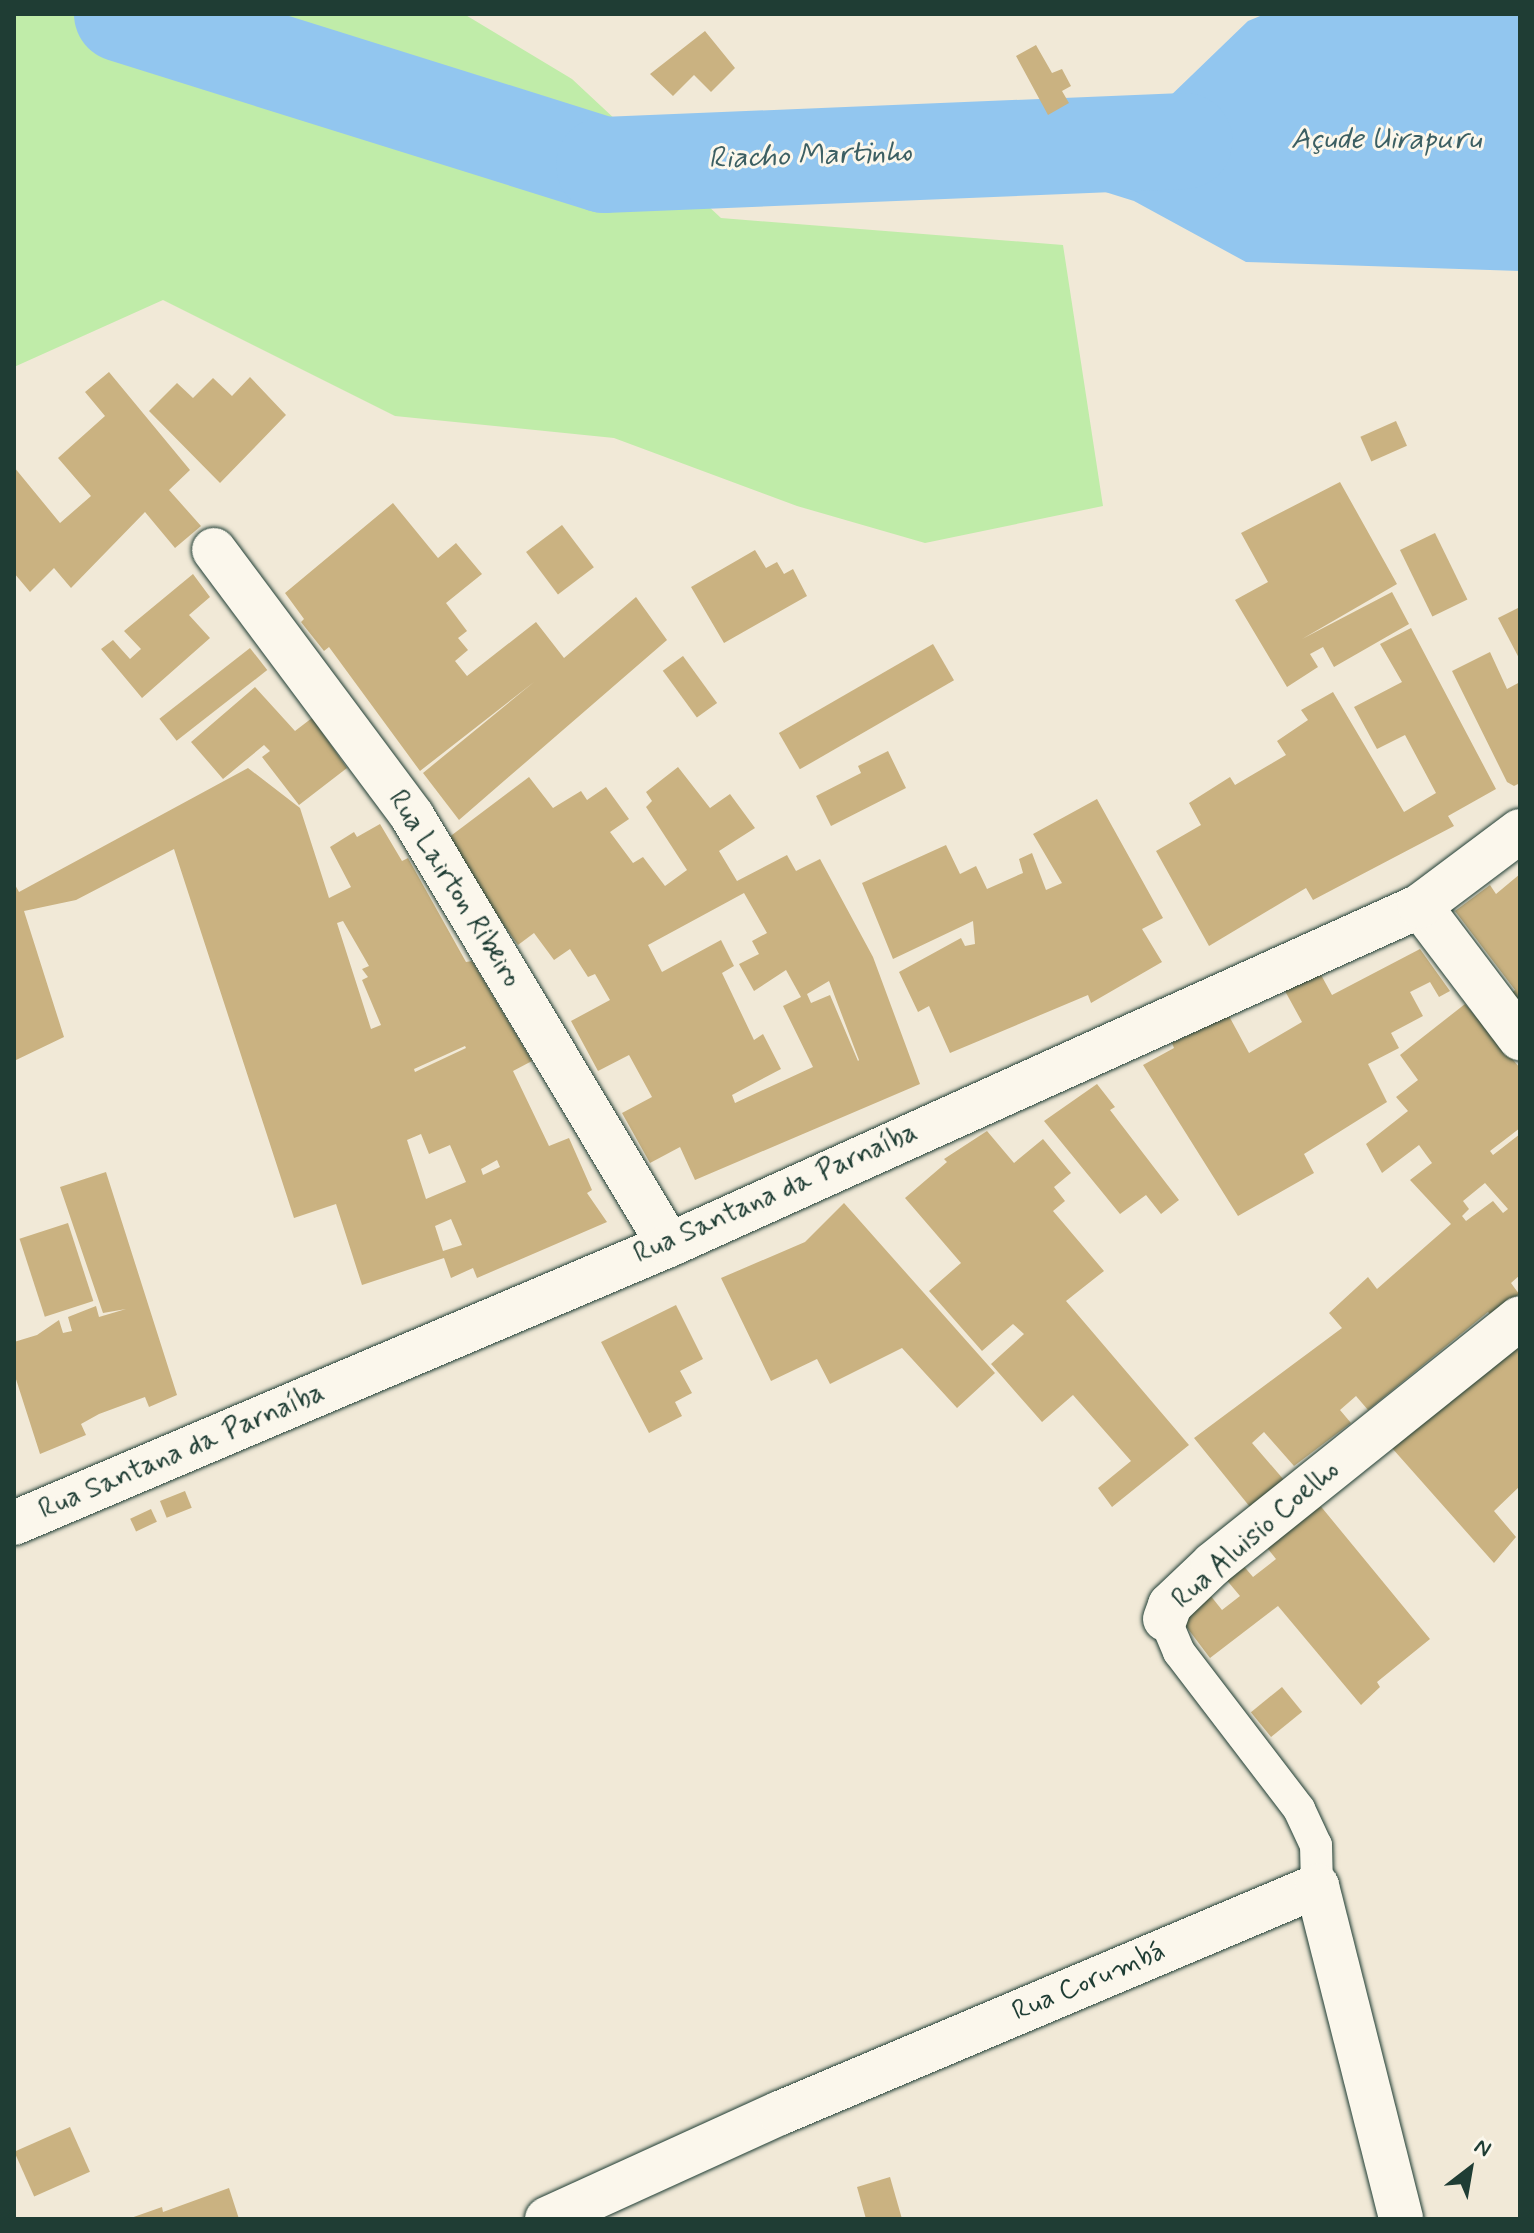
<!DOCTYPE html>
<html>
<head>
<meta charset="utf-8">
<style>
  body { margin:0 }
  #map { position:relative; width:1534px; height:2233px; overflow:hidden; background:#f1e9d7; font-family:Mynerve,sans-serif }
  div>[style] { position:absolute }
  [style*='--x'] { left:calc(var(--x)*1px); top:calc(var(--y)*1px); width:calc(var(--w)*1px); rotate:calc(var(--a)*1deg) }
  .green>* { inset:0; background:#c0eca9 }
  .water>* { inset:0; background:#92c6ef }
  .river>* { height:96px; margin:-48px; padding:0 48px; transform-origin:48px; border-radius:48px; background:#92c6ef }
  .building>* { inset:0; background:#cab281; transform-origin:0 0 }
  .roads { filter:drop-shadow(0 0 2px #1f3d34) drop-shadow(0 0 2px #1f3d34) }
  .lane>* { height:32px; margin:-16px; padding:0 16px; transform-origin:16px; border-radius:16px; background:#fbf7ec }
  .street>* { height:44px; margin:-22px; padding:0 22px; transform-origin:22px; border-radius:22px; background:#fbf7ec }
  span { translate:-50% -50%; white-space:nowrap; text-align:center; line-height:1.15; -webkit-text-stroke:6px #fbf7ec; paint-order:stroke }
  .street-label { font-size:28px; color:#1f3d34 }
  .water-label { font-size:30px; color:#3c5f63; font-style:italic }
  .frame { position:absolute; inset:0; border:16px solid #1f3d34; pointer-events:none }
  .north { position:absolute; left:1430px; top:2129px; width:80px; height:80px; -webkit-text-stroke:6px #fbf7ec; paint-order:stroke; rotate:31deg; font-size:22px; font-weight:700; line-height:32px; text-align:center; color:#1f3d34 }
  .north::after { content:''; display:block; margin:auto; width:28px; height:36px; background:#1f3d34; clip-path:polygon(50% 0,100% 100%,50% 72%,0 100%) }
</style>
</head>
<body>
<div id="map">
  <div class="green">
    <i style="clip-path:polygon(14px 14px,464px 14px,572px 79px,721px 218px,1063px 245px,1103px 506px,925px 543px,797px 506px,614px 438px,395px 416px,163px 300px,14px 367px)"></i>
  </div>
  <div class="water">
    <i style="clip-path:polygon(1265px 14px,1520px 14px,1520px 271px,1246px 262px,1134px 201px,1013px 163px,1164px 102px,1248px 21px)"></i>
  </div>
  <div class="river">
    <i style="--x:122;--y:14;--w:505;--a:17.39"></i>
    <i style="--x:604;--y:165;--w:581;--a:-2.37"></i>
  </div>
  <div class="building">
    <i style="clip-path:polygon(705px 31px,735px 68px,711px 92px,694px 75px,673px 96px,650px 74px)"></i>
    <i style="clip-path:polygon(1036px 45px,1052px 73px,1062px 69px,1071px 86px,1062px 91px,1069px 103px,1048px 115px,1016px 56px)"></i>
    <i style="clip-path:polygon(109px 372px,190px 470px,169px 490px,201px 526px,175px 548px,145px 512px,71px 588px,54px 568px,30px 592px,14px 573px,14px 467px,60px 523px,91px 496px,58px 458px,105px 416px,85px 392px)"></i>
    <i style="clip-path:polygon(250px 377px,286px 415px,220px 483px,149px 411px,177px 383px,193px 398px,213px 378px,232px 396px)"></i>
    <i style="left:1396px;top:421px;width:27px;height:39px;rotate:66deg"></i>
    <i style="clip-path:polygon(1340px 482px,1397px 584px,1302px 639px,1392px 592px,1409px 624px,1334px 667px,1323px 647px,1310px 654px,1318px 667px,1287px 687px,1235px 600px,1268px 582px,1241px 533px)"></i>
    <i style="clip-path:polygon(393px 503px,438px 558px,456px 543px,482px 574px,446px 603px,467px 631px,458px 638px,468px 650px,455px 661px,467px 676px,536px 622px,564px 658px,636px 597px,667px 640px,459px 820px,423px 773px,534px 682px,420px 771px,329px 647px,324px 651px,301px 622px,304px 619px,285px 593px)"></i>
    <i style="left:562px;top:525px;width:53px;height:45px;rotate:53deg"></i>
    <i style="left:1435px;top:533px;width:74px;height:39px;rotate:64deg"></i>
    <i style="clip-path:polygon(755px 550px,766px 568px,777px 562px,784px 574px,793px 569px,807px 596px,724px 643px,691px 587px)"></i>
    <i style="clip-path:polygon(193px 574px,210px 597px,189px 615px,210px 638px,142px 698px,101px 649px,113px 640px,130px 659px,141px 649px,124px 631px)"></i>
    <i style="clip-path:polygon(1520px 607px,1520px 660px,1498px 618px)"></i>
    <i style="clip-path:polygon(1411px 628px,1496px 789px,1448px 816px,1454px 826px,1313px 900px,1306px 888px,1209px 946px,1156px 851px,1201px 825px,1189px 803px,1230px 777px,1235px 785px,1286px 755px,1277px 741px,1308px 720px,1301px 710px,1333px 692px,1404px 812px,1436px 793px,1405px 735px,1377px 749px,1354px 707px,1402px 682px,1380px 644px)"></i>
    <i style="left:933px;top:644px;width:42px;height:178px;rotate:60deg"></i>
    <i style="left:250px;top:648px;width:28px;height:115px;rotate:52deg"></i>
    <i style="clip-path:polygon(1490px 652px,1507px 689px,1520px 682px,1520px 783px,1514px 786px,1507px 782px,1452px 671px)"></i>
    <i style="left:683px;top:656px;width:58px;height:25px;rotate:54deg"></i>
    <i style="clip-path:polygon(255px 687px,295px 731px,312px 718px,347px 768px,299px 805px,262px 757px,270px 751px,264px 745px,223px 779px,191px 742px)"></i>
    <i style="clip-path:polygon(888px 751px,906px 788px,831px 826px,816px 796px,861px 773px,858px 766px)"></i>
    <i style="clip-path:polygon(evenodd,678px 767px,710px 808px,730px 794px,755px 828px,719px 851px,737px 881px,787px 855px,796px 871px,820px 859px,873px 957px,920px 1084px,695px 1180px,680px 1147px,650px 1163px,622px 1113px,652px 1097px,629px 1055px,598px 1071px,571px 1021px,610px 1000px,595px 974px,588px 977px,570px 949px,554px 960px,534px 933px,518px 945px,444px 841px,529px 777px,553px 808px,581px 791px,587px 800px,606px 787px,629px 819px,610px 832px,633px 863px,643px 857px,665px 886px,687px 870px,646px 807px,652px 801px,646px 792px,678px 767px,744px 893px,767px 933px,752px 941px,759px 954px,739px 964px,754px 991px,786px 970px,801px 997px,783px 1006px,813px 1067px,735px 1103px,732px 1095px,781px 1069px,763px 1034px,754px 1040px,722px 973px,734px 966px,721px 940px,662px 972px,648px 945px,744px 893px,678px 767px,829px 981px,859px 1060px,858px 1061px,830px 995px,811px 1003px,807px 994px,829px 981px)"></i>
    <i style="clip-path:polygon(evenodd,248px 768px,300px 808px,329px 898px,351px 887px,330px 847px,354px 832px,357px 837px,380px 824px,402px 861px,408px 858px,466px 962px,472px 961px,532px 1061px,513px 1071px,549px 1146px,569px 1138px,592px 1190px,587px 1193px,607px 1222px,477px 1278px,473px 1268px,451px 1278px,444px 1258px,362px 1285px,336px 1204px,294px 1218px,174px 849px,76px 900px,24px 911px,64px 1037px,14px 1061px,14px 883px,19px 892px,248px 768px,343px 921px,369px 966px,362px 969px,368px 977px,362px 980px,381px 1025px,371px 1029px,337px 923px,343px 921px,248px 768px,465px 1046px,466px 1048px,415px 1072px,414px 1069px,465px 1046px,248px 768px,421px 1134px,429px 1154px,450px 1145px,466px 1182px,426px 1199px,407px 1140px,421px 1134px,248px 768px,497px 1160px,500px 1167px,483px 1175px,481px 1169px,497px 1160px,248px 768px,451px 1219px,462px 1245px,443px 1251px,435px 1226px,451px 1219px)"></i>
    <i style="clip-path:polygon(1097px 799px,1163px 918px,1142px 929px,1162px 962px,1091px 1003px,1088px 995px,950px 1053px,929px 1006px,918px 1012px,899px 972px,961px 938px,965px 946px,975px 944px,973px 921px,893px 959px,862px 883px,946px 845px,960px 874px,976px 866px,987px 889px,1023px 873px,1019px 859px,1032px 853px,1046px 890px,1062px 883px,1033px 834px)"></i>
    <i style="clip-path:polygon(1520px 874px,1520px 1012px,1509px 995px,1515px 990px,1455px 911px,1490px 885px,1496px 894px)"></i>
    <i style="clip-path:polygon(1420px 949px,1450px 991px,1439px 997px,1430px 982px,1410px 992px,1423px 1016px,1391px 1033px,1399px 1048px,1368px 1064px,1387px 1102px,1304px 1154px,1314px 1173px,1238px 1216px,1143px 1065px,1174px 1048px,1172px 1043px,1229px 1016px,1249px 1053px,1302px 1022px,1285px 991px,1320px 973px,1332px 995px)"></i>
    <i style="clip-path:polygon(evenodd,1465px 1004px,1520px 1068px,1520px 1128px,1490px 1151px,1493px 1155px,1520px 1134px,1520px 1275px,1511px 1283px,1519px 1294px,1491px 1315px,1488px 1312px,1368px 1410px,1356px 1396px,1340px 1410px,1351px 1423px,1294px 1466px,1264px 1432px,1252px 1443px,1284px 1480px,1250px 1507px,1194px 1438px,1342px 1328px,1329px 1313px,1368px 1277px,1377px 1289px,1451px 1224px,1410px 1180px,1432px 1163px,1419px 1145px,1382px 1173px,1366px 1144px,1408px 1111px,1396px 1097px,1418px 1080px,1400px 1055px,1465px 1004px,1485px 1183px,1508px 1209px,1503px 1213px,1493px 1201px,1466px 1221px,1462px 1216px,1469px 1209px,1463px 1201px,1485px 1183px)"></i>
    <i style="clip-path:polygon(1097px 1084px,1115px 1107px,1110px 1110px,1179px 1200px,1161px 1214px,1146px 1195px,1120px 1214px,1044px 1121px)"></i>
    <i style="clip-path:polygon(987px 1131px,1014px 1163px,1043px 1139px,1071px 1173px,1054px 1187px,1065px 1201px,1053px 1211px,1104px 1271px,1066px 1301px,1189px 1445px,1112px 1507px,1098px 1488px,1131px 1461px,1073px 1395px,1042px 1422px,991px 1364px,1024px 1334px,1013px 1324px,982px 1351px,929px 1291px,961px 1263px,905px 1198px,947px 1162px,944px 1159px)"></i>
    <i style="clip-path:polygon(106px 1172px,177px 1395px,149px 1407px,145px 1397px,99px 1414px,81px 1424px,86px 1435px,40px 1454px,14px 1373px,14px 1342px,37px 1335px,59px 1320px,63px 1333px,72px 1331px,68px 1317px,96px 1306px,99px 1317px,126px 1309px,103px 1313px,60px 1187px)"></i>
    <i style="clip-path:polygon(844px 1203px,995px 1373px,957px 1408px,902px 1348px,830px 1384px,817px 1359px,771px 1381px,721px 1278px,805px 1242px)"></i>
    <i style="left:68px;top:1223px;width:82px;height:51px;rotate:72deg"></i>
    <i style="clip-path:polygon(676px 1305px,703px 1359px,680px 1371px,692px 1393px,675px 1402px,682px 1416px,649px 1433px,601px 1342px)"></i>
    <i style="clip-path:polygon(1509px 1337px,1520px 1352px,1520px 1486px,1494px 1511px,1516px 1537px,1494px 1563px,1384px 1439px)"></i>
    <i style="left:185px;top:1491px;width:18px;height:27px;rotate:68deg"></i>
    <i style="clip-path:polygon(1309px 1492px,1430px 1639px,1377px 1682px,1380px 1687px,1361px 1705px,1278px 1606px,1210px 1658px,1173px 1609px,1202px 1585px,1222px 1610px,1240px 1596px,1219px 1571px,1236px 1557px,1253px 1577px,1276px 1559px,1260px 1539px)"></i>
    <i style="left:151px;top:1509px;width:14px;height:23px;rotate:65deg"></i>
    <i style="left:1282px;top:1687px;width:32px;height:40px;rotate:51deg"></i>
    <i style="left:70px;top:2127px;width:49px;height:61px;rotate:66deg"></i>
    <i style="clip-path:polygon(890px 2177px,902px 2219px,866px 2219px,857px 2187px)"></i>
    <i style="clip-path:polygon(229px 2188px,239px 2219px,128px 2219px,162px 2207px,163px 2212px)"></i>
  </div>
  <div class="roads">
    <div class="lane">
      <i style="--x:1165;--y:1619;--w:36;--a:67"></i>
      <i style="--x:1179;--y:1652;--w:198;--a:52.6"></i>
      <i style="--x:1299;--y:1809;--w:40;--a:65"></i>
      <i style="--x:1316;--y:1845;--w:41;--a:88.6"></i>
    </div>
    <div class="street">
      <i style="--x:214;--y:550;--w:332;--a:53.3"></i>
      <i style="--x:412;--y:816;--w:500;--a:59.08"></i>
      <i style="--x:1420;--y:906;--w:166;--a:52.9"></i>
      <i style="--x:14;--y:1523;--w:712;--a:-23"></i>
      <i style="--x:669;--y:1245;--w:824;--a:-24.29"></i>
      <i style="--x:1420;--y:906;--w:125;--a:-36.9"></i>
      <i style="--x:1165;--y:1619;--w:15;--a:-70"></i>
      <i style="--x:1170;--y:1605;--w:59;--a:-43.6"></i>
      <i style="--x:1213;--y:1564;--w:393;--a:-38.7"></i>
      <i style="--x:547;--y:2219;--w:256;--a:-24.5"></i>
      <i style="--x:780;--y:2113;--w:583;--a:-22.91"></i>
      <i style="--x:1317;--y:1886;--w:343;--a:75.8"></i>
    </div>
  </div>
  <div class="street-label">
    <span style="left:454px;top:889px;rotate:58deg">Rua Lairton Ribeiro</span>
    <span style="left:776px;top:1194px;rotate:-24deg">Rua Santana da Parnaíba</span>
    <span style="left:182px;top:1452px;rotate:-23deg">Rua Santana da Parnaíba</span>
    <span style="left:1256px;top:1535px;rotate:-41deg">Rua Aluisio Coelho</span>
    <span style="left:1089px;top:1982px;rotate:-23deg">Rua Corumbá</span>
  </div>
  <div class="water-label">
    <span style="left:1386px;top:140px">Açude Uirapuru</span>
    <span style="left:810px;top:156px;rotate:-2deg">Riacho Martinho</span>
  </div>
  <div class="frame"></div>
  <div class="north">N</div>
</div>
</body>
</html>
